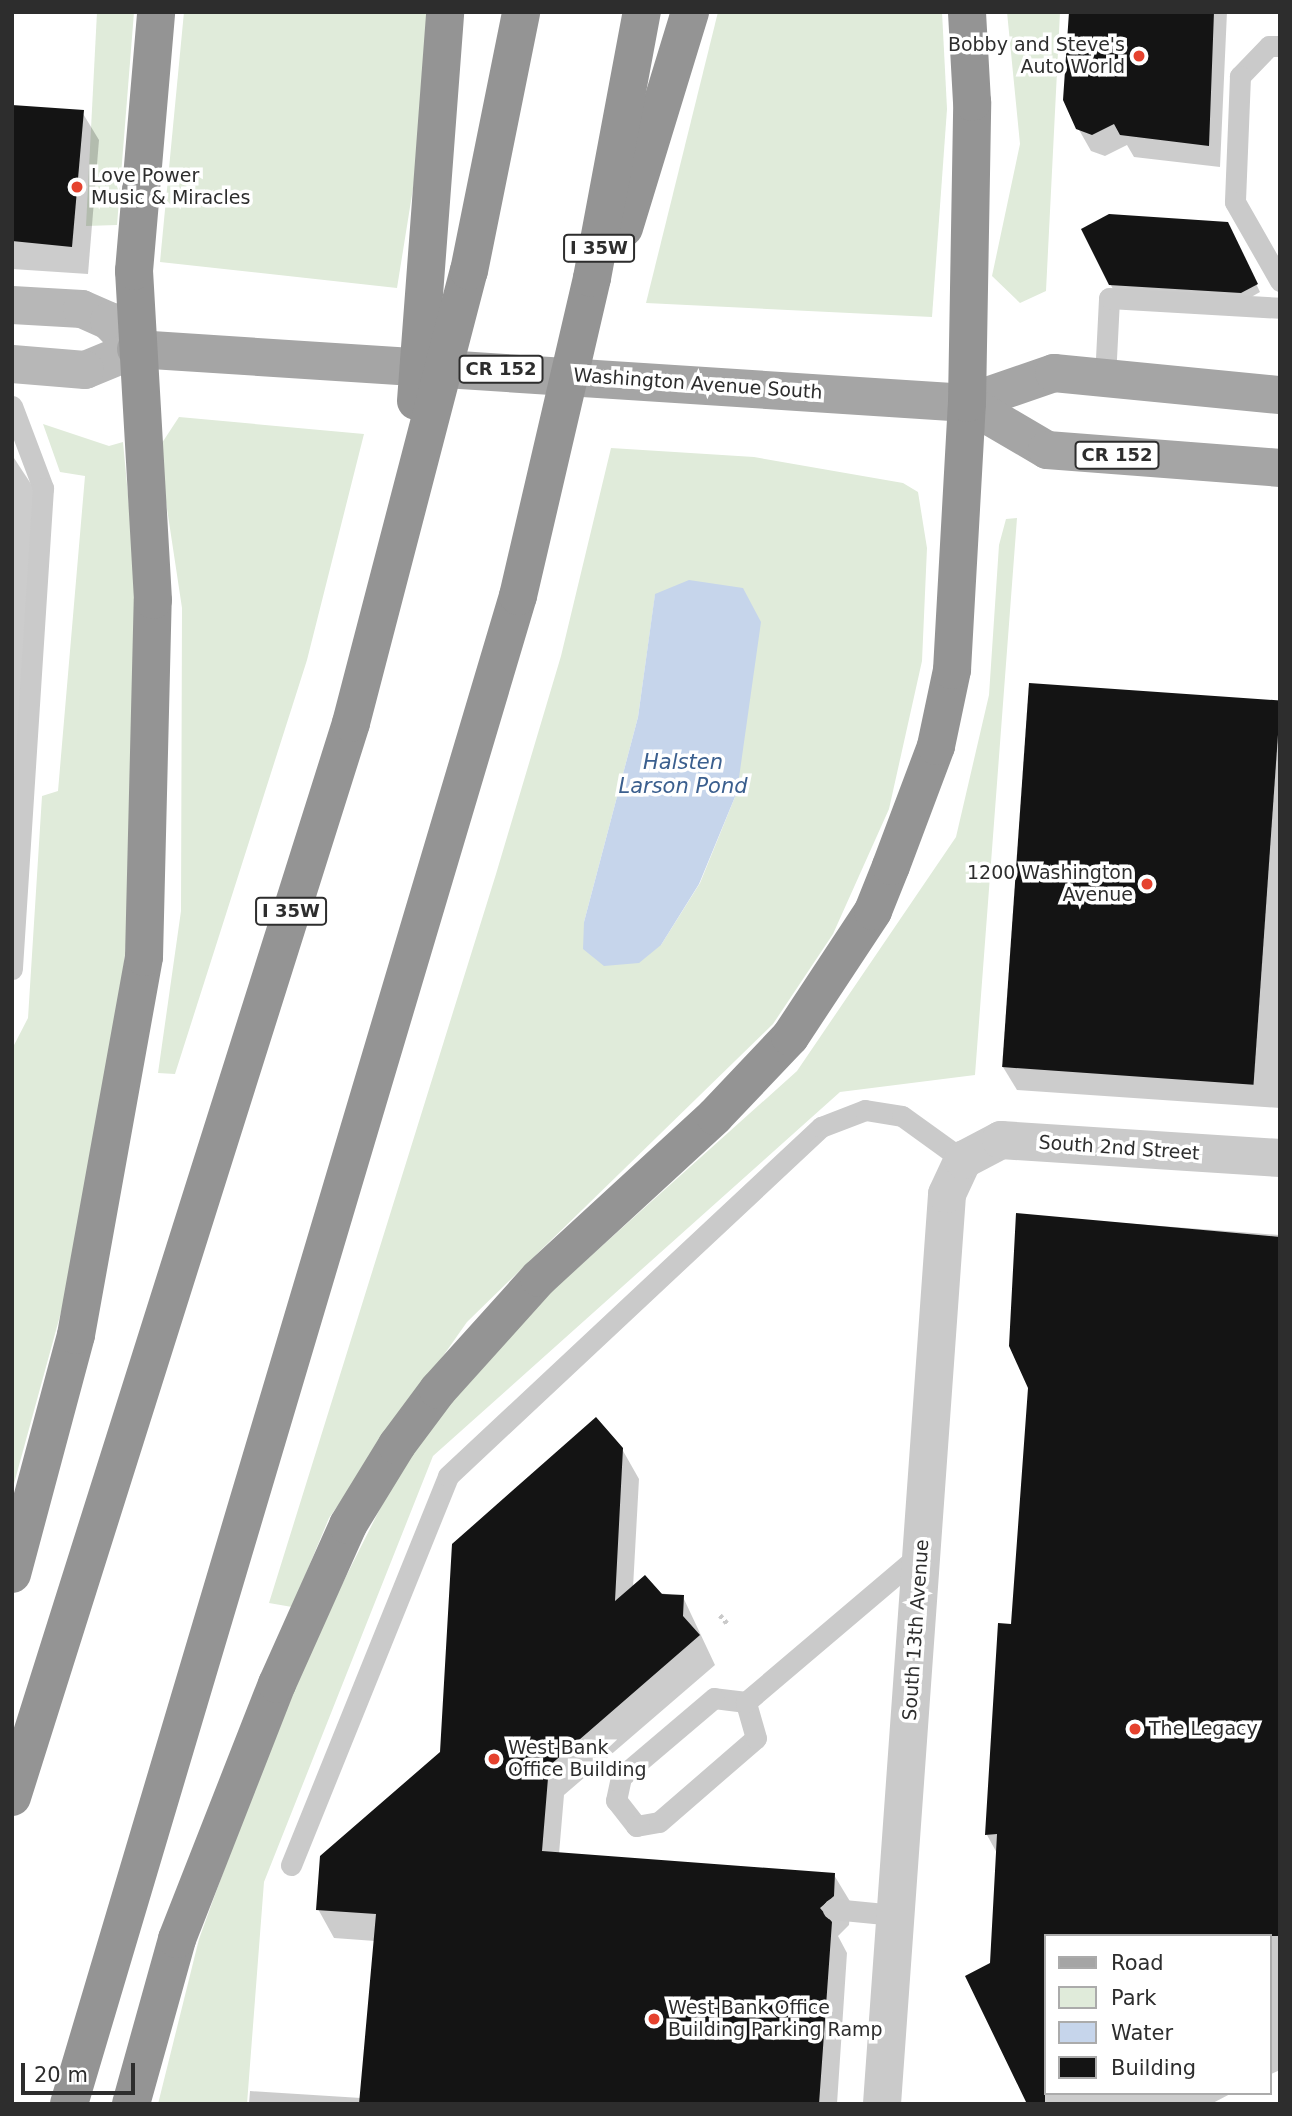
<!DOCTYPE html>
<html>
<head>
<meta charset="utf-8">
<style>
  body { margin:0 }
  #map { position:relative; width:1292px; height:2116px; overflow:hidden; background:#fff; font-family:"DejaVu Sans",sans-serif }
  div>[style] { position:absolute }
  [style*='--x'] { left:calc(var(--x)*1px); top:calc(var(--y)*1px); width:calc(var(--w)*1px); rotate:calc(var(--a)*1deg) }
  .green>* { inset:0; background:#e0ebda }
  .water>* { inset:0; background:#c6d5eb }
  .shadow>* { inset:0; background:#0003 }
  .building>* { inset:0; background:#141414; transform-origin:0 0 }
  .path>* { height:4.5px; margin-top:-2.25px; transform-origin:0; background:repeating-linear-gradient(90deg,#cacaca 0 3.5px,transparent 0 7px) }
  .lane>* { height:21px; margin:-10.5px; padding:0 10.5px; transform-origin:10.5px; border-radius:10.5px; background:#cacaca }
  .street>* { height:38px; margin:-19px; padding:0 19px; transform-origin:19px; border-radius:19px; background:#cacaca }
  .secondary>* { height:38px; margin:-19px; padding:0 19px; transform-origin:19px; border-radius:19px; background:#b7b7b7 }
  .primary>* { height:38px; margin:-19px; padding:0 19px; transform-origin:19px; border-radius:19px; background:#a5a5a5 }
  .highway>* { height:38px; margin:-19px; padding:0 19px; transform-origin:19px; border-radius:19px; background:#949494 }
  .dots>* { width:19px; height:19px; translate:-50% -50%; box-sizing:border-box; border:4px solid #fff; border-radius:50% }
  span { translate:-50% -50%; white-space:nowrap; text-align:center; line-height:1.15; -webkit-text-stroke:7px #fff; paint-order:stroke }
  .shield-label span { padding:2px 5px; background:#fff; border:2px solid; border-radius:5px; -webkit-text-stroke-width:0 }
  .shield-label { font-size:18px; color:#2d2d2d; font-weight:700 }
  .poi-label { font-size:19px; color:#2d2d2d }
  .right { translate:-100% -50%; text-align:right }
  .left { translate:0 -50%; text-align:left }
  .street-label { font-size:19px; color:#2d2d2d }
  .water-label { font-size:21px; color:#3b5f8e; font-style:italic }
  .frame { position:absolute; inset:0; border:14px solid #2d2d2d; pointer-events:none }
  .legend { position:absolute; left:1044px; top:1934px; width:228px; height:161px; box-sizing:border-box; background:#fff; border:2px solid #ababab; margin:0; padding:9px 12px; list-style:none; font-size:21px; color:#2d2d2d }
  .legend li { display:flex; align-items:center; gap:14px; height:35px }
  .legend b { width:35px; border:2px solid #ababab }
  .scale { position:absolute; left:21px; top:2063px; width:114px; height:32px; box-sizing:border-box; border:4px solid #2d2d2d; border-top:0; padding-left:9px; font-size:21px; line-height:24px; white-space:nowrap; color:#2d2d2d; -webkit-text-stroke:5px #fff; paint-order:stroke }
</style>
</head>
<body>
<div id="map">
  <div class="green">
    <i style="clip-path:polygon(97px 12px,134px 12px,117px 225px,86px 226px)"></i>
    <i style="clip-path:polygon(184px 12px,428px 12px,424px 120px,397px 288px,160px 262px)"></i>
    <i style="clip-path:polygon(718px 12px,942px 12px,947px 109px,932px 317px,646px 303px)"></i>
    <i style="clip-path:polygon(1007px 12px,1060px 12px,1046px 291px,1020px 303px,992px 276px,1020px 144px)"></i>
    <i style="clip-path:polygon(179px 417px,364px 434px,307px 660px,175px 1074px,158px 1073px,181px 911px,182px 608px,158px 449px)"></i>
    <i style="clip-path:polygon(43px 424px,109px 446px,123px 442px,142px 644px,138px 840px,101px 1166px,12px 1491px,12px 1049px,28px 1018px,42px 796px,58px 791px,85px 476px,60px 472px)"></i>
    <i style="clip-path:polygon(evenodd,611px 448px,754px 457px,903px 483px,918px 492px,927px 548px,922px 661px,889px 809px,833px 934px,773px 1024px,467px 1322px,329px 1518px,292px 1607px,269px 1603px,496px 874px,561px 656px,611px 448px,655px 595px,737px 792px,700px 883px,661px 945px,584px 922px,638px 717px,655px 595px)"></i>
    <i style="clip-path:polygon(1017px 518px,975px 1075px,840px 1092px,433px 1456px,264px 1882px,247px 2104px,158px 2104px,199px 1939px,290px 1688px,407px 1455px,516px 1323px,797px 1071px,956px 837px,989px 695px,999px 545px,1006px 519px)"></i>
  </div>
  <div class="water">
    <i style="clip-path:polygon(689px 580px,743px 588px,761px 622px,737px 792px,699px 884px,661px 945px,639px 963px,604px 966px,583px 949px,584px 922px,638px 717px,655px 594px)"></i>
  </div>
  <div class="shadow">
    <i style="clip-path:polygon(1071px 12px,1227px 12px,1220px 167px,1134px 157px,1127px 145px,1105px 156px,1091px 151px,1078px 128px)"></i>
    <i style="clip-path:polygon(12px 107px,82px 112px,99px 140px,88px 274px,12px 269px)"></i>
    <i style="clip-path:polygon(1231px 231px,1260px 292px,1246px 300px,1115px 292px,1110px 284px)"></i>
    <i style="clip-path:polygon(12px 455px,37px 493px,12px 848px)"></i>
    <i style="clip-path:polygon(1280px 702px,1280px 1108px,1017px 1090px,1003px 1067px)"></i>
    <i style="clip-path:polygon(1018px 1215px,1280px 1235px,1280px 2070px,1269px 2075px,1269px 1936px,1045px 1936px,1045px 2093px,1232px 2093px,1211px 2104px,1029px 2104px,992px 1964px,998px 1855px,987px 1835px,999px 1624px,1013px 1626px,1030px 1387px)"></i>
    <i style="clip-path:polygon(622px 1449px,639px 1479px,633px 1588px,683px 1597px,715px 1665px,564px 1795px,559px 1854px,834px 1875px,851px 1903px,849px 1925px,838px 1936px,847px 1953px,837px 2104px,249px 2104px,250px 2091px,361px 2098px,375px 1941px,334px 1938px,318px 1909px,442px 1753px)"></i>
  </div>
  <div class="building">
    <i style="clip-path:polygon(1069px 12px,1214px 12px,1209px 146px,1120px 135px,1114px 124px,1092px 135px,1076px 129px,1063px 100px)"></i>
    <i style="clip-path:polygon(12px 105px,84px 110px,72px 247px,12px 241px)"></i>
    <i style="clip-path:polygon(1109px 214px,1228px 222px,1258px 284px,1241px 293px,1109px 285px,1081px 229px)"></i>
    <i style="left:1029px;top:683px;width:252px;height:385px;rotate:4deg"></i>
    <i style="clip-path:polygon(1016px 1213px,1280px 1237px,1280px 1936px,1045px 1936px,1045px 2104px,1027px 2104px,965px 1976px,990px 1963px,997px 1834px,985px 1835px,998px 1623px,1011px 1624px,1028px 1388px,1009px 1346px)"></i>
    <i style="clip-path:polygon(596px 1417px,623px 1448px,615px 1601px,645px 1575px,662px 1594px,684px 1595px,683px 1616px,700px 1635px,549px 1766px,542px 1851px,835px 1873px,834px 1896px,820px 1908px,832px 1922px,819px 2104px,359px 2104px,376px 1914px,316px 1910px,320px 1856px,440px 1752px,452px 1544px)"></i>
  </div>
  <div class="path">
    <i style="--x:720;--y:1615;--w:11;--a:49"></i>
  </div>
  <div class="lane">
    <i style="--x:1280;--y:46;--w:11;--a:180"></i>
    <i style="--x:1269;--y:46;--w:42;--a:134"></i>
    <i style="--x:1240;--y:76;--w:126;--a:92.3"></i>
    <i style="--x:1235;--y:202;--w:91;--a:60.3"></i>
    <i style="--x:1105;--y:378;--w:80;--a:-87.1"></i>
    <i style="--x:1109;--y:298;--w:171;--a:3.3"></i>
    <i style="--x:12;--y:406;--w:88;--a:69.3"></i>
    <i style="--x:43;--y:488;--w:482;--a:93.7"></i>
    <i style="--x:746;--y:1702;--w:32;--a:-173"></i>
    <i style="--x:714;--y:1698;--w:122;--a:139.7"></i>
    <i style="--x:621;--y:1777;--w:24;--a:102"></i>
    <i style="--x:616;--y:1800;--w:33;--a:52"></i>
    <i style="--x:636;--y:1826;--w:23;--a:-10"></i>
    <i style="--x:659;--y:1822;--w:128;--a:-40.9"></i>
    <i style="--x:756;--y:1738;--w:37;--a:-106"></i>
    <i style="--x:746;--y:1702;--w:231;--a:-40.3"></i>
    <i style="--x:291;--y:1865;--w:419;--a:-68"></i>
    <i style="--x:448;--y:1476;--w:511;--a:-43.1"></i>
    <i style="--x:821;--y:1127;--w:47;--a:-21.1"></i>
    <i style="--x:865;--y:1110;--w:37;--a:9"></i>
    <i style="--x:902;--y:1116;--w:75;--a:35.8"></i>
    <i style="--x:833;--y:1909;--w:62;--a:5.5"></i>
  </div>
  <div class="street">
    <i style="--x:882;--y:2104;--w:912;--a:-85.91"></i>
    <i style="--x:947;--y:1194;--w:38;--a:-65"></i>
    <i style="--x:963;--y:1160;--w:43;--a:-27.8"></i>
    <i style="--x:1001;--y:1140;--w:280;--a:3.7"></i>
  </div>
  <div class="secondary">
    <i style="--x:12;--y:305;--w:70;--a:3.3"></i>
    <i style="--x:82;--y:309;--w:30;--a:24"></i>
    <i style="--x:109;--y:321;--w:39;--a:46"></i>
    <i style="--x:136;--y:349;--w:55;--a:157.6"></i>
    <i style="--x:85;--y:370;--w:73;--a:-175.3"></i>
  </div>
  <div class="primary">
    <i style="--x:136;--y:349;--w:833;--a:3.72"></i>
    <i style="--x:967;--y:403;--w:92;--a:-19"></i>
    <i style="--x:1054;--y:373;--w:227;--a:5.6"></i>
    <i style="--x:967;--y:403;--w:93;--a:30.4"></i>
    <i style="--x:1047;--y:450;--w:234;--a:4.4"></i>
  </div>
  <div class="highway">
    <i style="--x:624;--y:228;--w:226;--a:-73"></i>
    <i style="--x:416;--y:401;--w:390;--a:-85.7"></i>
    <i style="--x:12;--y:1574;--w:247;--a:-75"></i>
    <i style="--x:76;--y:1335;--w:384;--a:-79.8"></i>
    <i style="--x:144;--y:957;--w:357;--a:-88.6"></i>
    <i style="--x:153;--y:600;--w:330;--a:-93.3"></i>
    <i style="--x:134;--y:271;--w:260;--a:-85.1"></i>
    <i style="--x:12;--y:1797;--w:1126;--a:-72.48"></i>
    <i style="--x:351;--y:723;--w:467;--a:-75.4"></i>
    <i style="--x:469;--y:271;--w:264;--a:-78.6"></i>
    <i style="--x:69;--y:2104;--w:1573;--a:-73.42"></i>
    <i style="--x:518;--y:596;--w:326;--a:-76.9"></i>
    <i style="--x:592;--y:278;--w:271;--a:-79.4"></i>
    <i style="--x:131;--y:2104;--w:171;--a:-74.4"></i>
    <i style="--x:177;--y:1939;--w:274;--a:-68.6"></i>
    <i style="--x:277;--y:1684;--w:174;--a:-65.9"></i>
    <i style="--x:348;--y:1525;--w:94;--a:-58.5"></i>
    <i style="--x:397;--y:1445;--w:69;--a:-53.3"></i>
    <i style="--x:438;--y:1390;--w:151;--a:-48"></i>
    <i style="--x:539;--y:1278;--w:239;--a:-42.6"></i>
    <i style="--x:715;--y:1116;--w:109;--a:-46.5"></i>
    <i style="--x:790;--y:1037;--w:151;--a:-56.6"></i>
    <i style="--x:873;--y:911;--w:48;--a:-68.2"></i>
    <i style="--x:891;--y:866;--w:128;--a:-69.4"></i>
    <i style="--x:936;--y:746;--w:78;--a:-78.1"></i>
    <i style="--x:952;--y:670;--w:267;--a:-86.8"></i>
    <i style="--x:967;--y:403;--w:301;--a:-89"></i>
    <i style="--x:972;--y:102;--w:90;--a:-93.2"></i>
  </div>
  <div class="dots">
    <i style="left:1139px;top:56px;background:#e5422e"></i>
    <i style="left:77px;top:187px;background:#e5422e"></i>
    <i style="left:1147px;top:884px;background:#e5422e"></i>
    <i style="left:1135px;top:1729px;background:#e5422e"></i>
    <i style="left:494px;top:1759px;background:#e5422e"></i>
    <i style="left:654px;top:2019px;background:#e5422e"></i>
  </div>
  <div class="shield-label">
    <span style="left:599px;top:248px">I 35W</span>
    <span style="left:501px;top:369px">CR 152</span>
    <span style="left:1117px;top:455px">CR 152</span>
    <span style="left:291px;top:911px">I 35W</span>
  </div>
  <div class="poi-label">
    <span class="right" style="left:1125px;top:56px">Bobby and Steve's<br>Auto World</span>
    <span class="left" style="left:91px;top:187px">Love Power<br>Music &amp; Miracles</span>
    <span class="right" style="left:1133px;top:884px">1200 Washington<br>Avenue</span>
    <span class="left" style="left:1149px;top:1729px">The Legacy</span>
    <span class="left" style="left:508px;top:1759px">West Bank<br>Office Building</span>
    <span class="left" style="left:668px;top:2019px">West Bank Office<br>Building Parking Ramp</span>
  </div>
  <div class="street-label">
    <span style="left:698px;top:384px;rotate:4deg">Washington Avenue South</span>
    <span style="left:1119px;top:1148px;rotate:4deg">South 2nd Street</span>
    <span style="left:916px;top:1630px;rotate:-86deg">South 13th Avenue</span>
  </div>
  <div class="water-label">
    <span style="left:683px;top:774px">Halsten<br>Larson Pond</span>
  </div>
  <div class="frame"></div>
  <ul class="legend">
  <li><b style="height:9px;background:#a5a5a5"></b>Road</li>
  <li><b style="height:19px;background:#e0ebda"></b>Park</li>
  <li><b style="height:19px;background:#c6d5eb"></b>Water</li>
  <li><b style="height:19px;background:#141414"></b>Building</li>
  </ul>
  <div class="scale">20 m</div>
</div>
</body>
</html>
